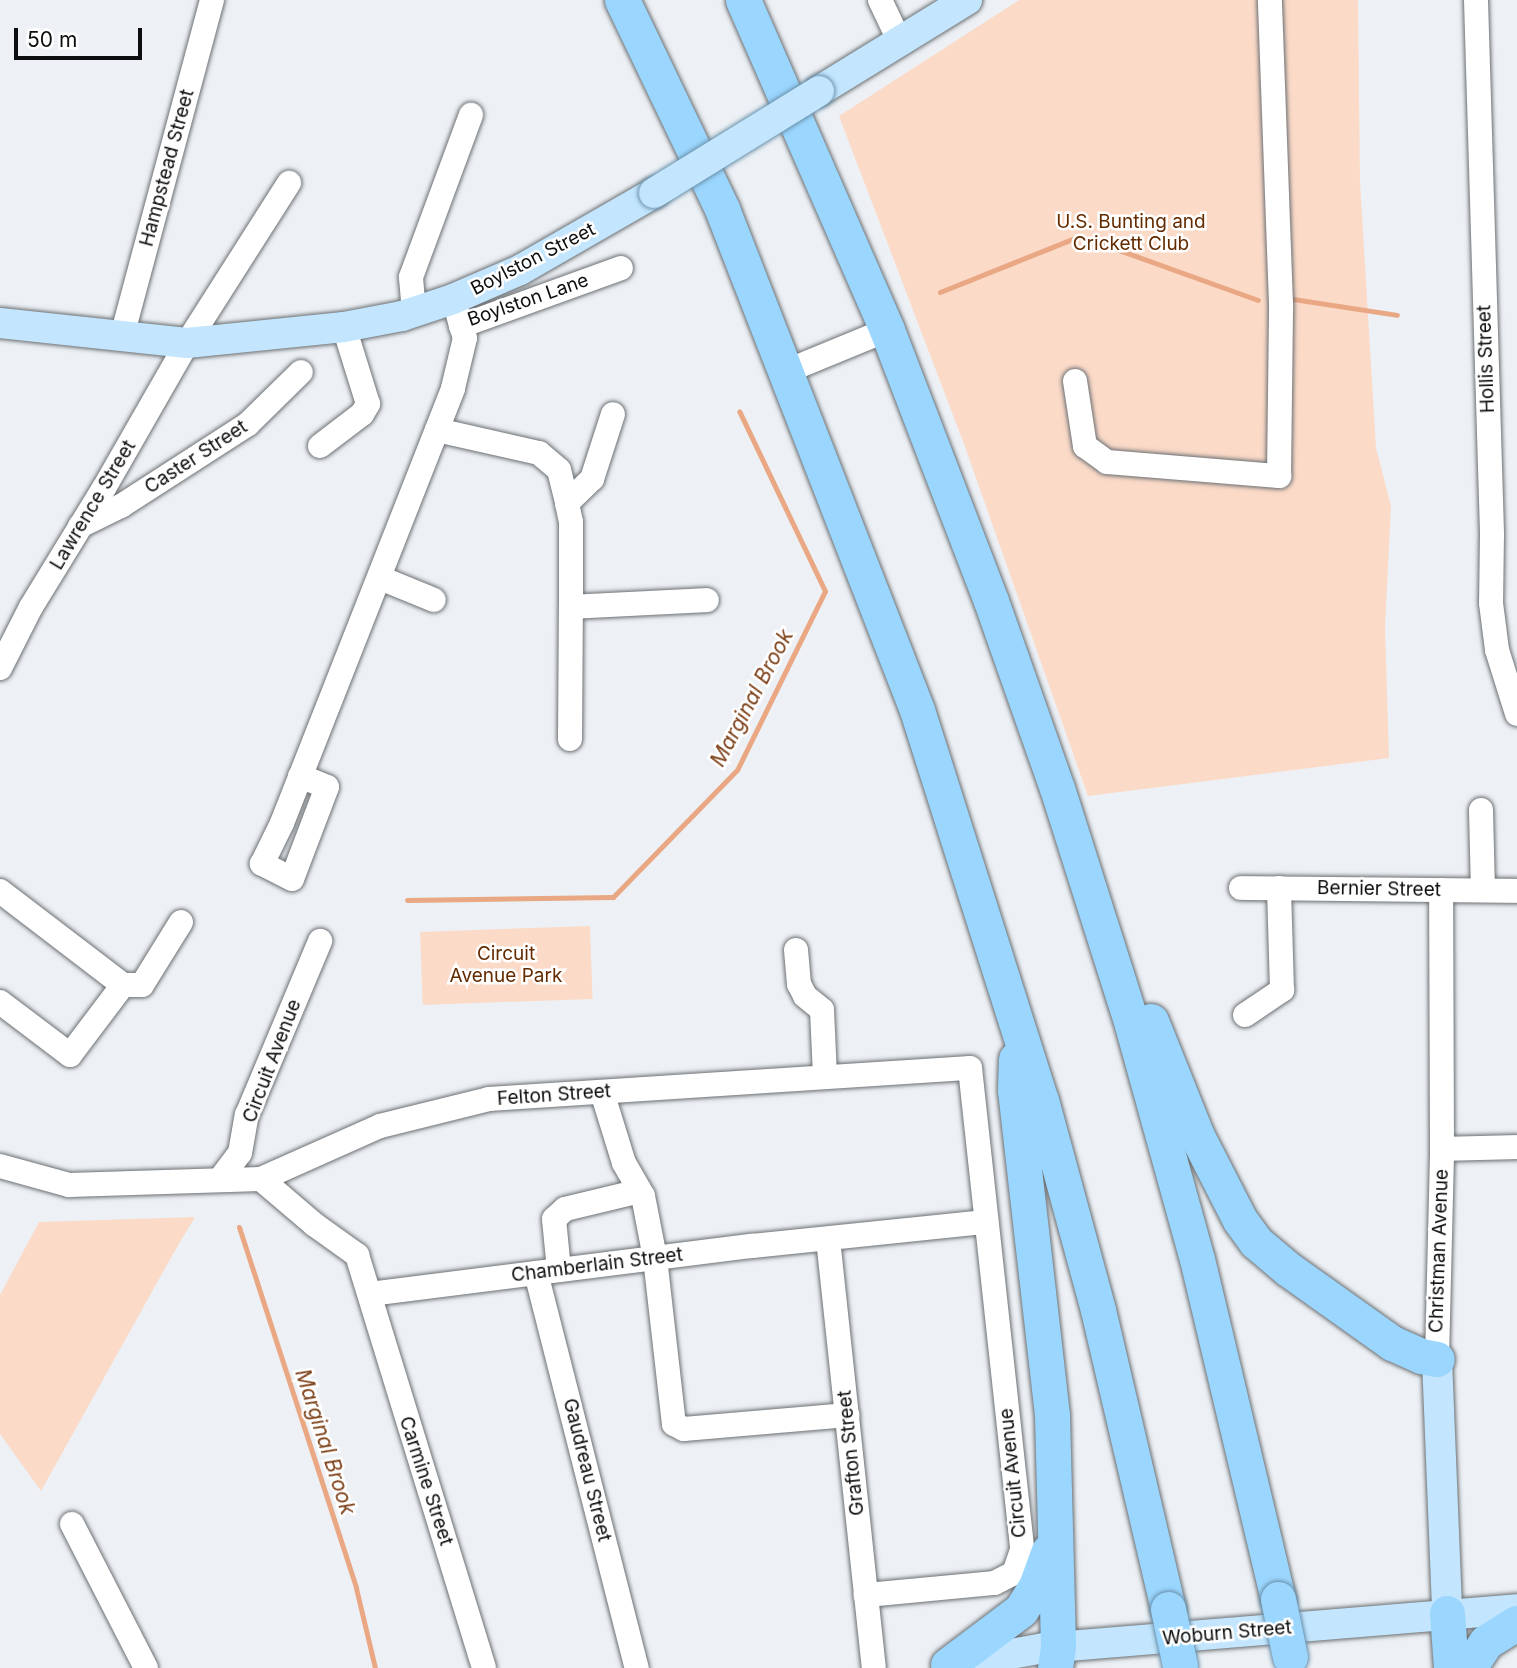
<!DOCTYPE html>
<html>
<head>
<meta charset="utf-8">
<style>
  body { margin:0 }
  #map { position:relative; width:1517px; height:1668px; overflow:hidden; background:#edf1f5; font-family:Inter,sans-serif }
  div>[style] { position:absolute }
  [style*='--x'] { left:calc(var(--x)*1px); top:calc(var(--y)*1px); width:calc(var(--w)*1px); rotate:calc(var(--a)*1deg) }
  .green>* { inset:0; background:#fbdac8; transform-origin:0 0 }
  .stream>* { height:5px; margin:-2.5px; padding:0 2.5px; transform-origin:2.5px; border-radius:2.5px; background:#e9a883 }
  .roads { filter:drop-shadow(0 0 2px #6c7073) drop-shadow(0 0 2px #6c7073) }
  .minor>* { height:24px; margin:-12px; padding:0 12px; transform-origin:12px; border-radius:12px; background:#fff }
  .major>* { height:30px; margin:-15px; padding:0 15px; transform-origin:15px; border-radius:15px; background:#c3e6fe }
  .highway>* { height:35px; margin:-17.5px; padding:0 17.5px; transform-origin:17.5px; border-radius:17.5px; background:#9bd6fe }
  .bridges { filter:drop-shadow(0 0 2px #6990aa) drop-shadow(0 0 2px #6990aa) }
  .major-bridge>* { height:30px; margin:-15px; padding:0 15px; transform-origin:15px; border-radius:15px; background:#c3e6fe }
  .highway-bridge>* { height:35px; margin:-17.5px; padding:0 17.5px; transform-origin:17.5px; border-radius:17.5px; background:#9bd6fe }
  span { translate:-50% -50%; white-space:nowrap; text-align:center; line-height:1.15; -webkit-text-stroke:5px #fff; paint-order:stroke }
  .street-label { font-size:19px; color:#0c0d0e }
  .park-label { font-size:19px; color:#642b00 }
  .water-label { font-size:21px; color:#7e421b; font-style:italic }
  .scale { position:absolute; left:14px; top:28px; width:128px; height:32px; box-sizing:border-box; border:4px solid #0c0d0e; border-top:0; padding-left:9px; font-size:21px; line-height:24px; white-space:nowrap; color:#0c0d0e; -webkit-text-stroke:5px #fff; paint-order:stroke }
</style>
</head>
<body>
<div id="map">
  <div class="green">
    <i style="clip-path:polygon(1019px 0,1358px 0,1360px 182px,1376px 448px,1391px 506px,1385px 627px,1389px 758px,1088px 796px,964px 444px,839px 116px)"></i>
    <i style="left:590px;top:926px;width:73px;height:170px;rotate:88deg"></i>
    <i style="clip-path:polygon(195px 1217px,173px 1254px,41px 1491px,0 1434px,0 1295px,39px 1222px)"></i>
  </div>
  <div class="stream">
    <i style="--x:940;--y:292;--w:151;--a:-21.8"></i>
    <i style="--x:1080;--y:236;--w:189;--a:19.8"></i>
    <i style="--x:1293;--y:299;--w:105;--a:8.7"></i>
    <i style="--x:407;--y:900;--w:206;--a:-0.8"></i>
    <i style="--x:613;--y:897;--w:177;--a:-45.7"></i>
    <i style="--x:737;--y:770;--w:199;--a:-63.8"></i>
    <i style="--x:825;--y:591;--w:199;--a:-115.5"></i>
    <i style="--x:239;--y:1227;--w:379;--a:72"></i>
    <i style="--x:356;--y:1588;--w:82;--a:76.6"></i>
  </div>
  <div class="roads">
    <div class="minor">
      <i style="--x:880;--y:0;--w:44;--a:64.6"></i>
      <i style="--x:1476;--y:0;--w:534;--a:88.28"></i>
      <i style="--x:1492;--y:534;--w:69;--a:90.8"></i>
      <i style="--x:1491;--y:603;--w:47;--a:82.7"></i>
      <i style="--x:1497;--y:650;--w:67;--a:72.6"></i>
      <i style="--x:457;--y:311;--w:16;--a:75"></i>
      <i style="--x:461;--y:326;--w:170;--a:-19.9"></i>
      <i style="--x:414;--y:312;--w:35;--a:-95"></i>
      <i style="--x:411;--y:277;--w:173;--a:-69.7"></i>
      <i style="--x:122;--y:336;--w:348;--a:-75"></i>
      <i style="--x:787;--y:371;--w:108;--a:-22.3"></i>
      <i style="--x:1075;--y:381;--w:66;--a:81.3"></i>
      <i style="--x:1085;--y:446;--w:27;--a:36"></i>
      <i style="--x:1107;--y:462;--w:173;--a:4.7"></i>
      <i style="--x:1279;--y:476;--w:172;--a:-89.3"></i>
      <i style="--x:1281;--y:304;--w:304;--a:-92.1"></i>
      <i style="--x:437;--y:430;--w:105;--a:12.7"></i>
      <i style="--x:539;--y:453;--w:26;--a:40"></i>
      <i style="--x:559;--y:470;--w:34;--a:76"></i>
      <i style="--x:320;--y:446;--w:53;--a:-37.3"></i>
      <i style="--x:362;--y:414;--w:12;--a:-59"></i>
      <i style="--x:368;--y:404;--w:81;--a:-107.3"></i>
      <i style="--x:80;--y:526;--w:46;--a:-26"></i>
      <i style="--x:121;--y:506;--w:151;--a:-32.8"></i>
      <i style="--x:248;--y:424;--w:74;--a:-44.5"></i>
      <i style="--x:380;--y:578;--w:58;--a:22.2"></i>
      <i style="--x:571;--y:607;--w:85;--a:-90"></i>
      <i style="--x:571;--y:522;--w:19;--a:-102"></i>
      <i style="--x:567;--y:503;--w:35;--a:-44"></i>
      <i style="--x:592;--y:479;--w:68;--a:-72.1"></i>
      <i style="--x:0;--y:668;--w:68;--a:-63.1"></i>
      <i style="--x:31;--y:607;--w:140;--a:-58.5"></i>
      <i style="--x:104;--y:488;--w:167;--a:-60.2"></i>
      <i style="--x:187;--y:343;--w:190;--a:-57.5"></i>
      <i style="--x:570;--y:739;--w:132;--a:-89.6"></i>
      <i style="--x:571;--y:607;--w:136;--a:-2.9"></i>
      <i style="--x:300;--y:776;--w:29;--a:22"></i>
      <i style="--x:327;--y:787;--w:98;--a:110.8"></i>
      <i style="--x:292;--y:879;--w:34;--a:-153"></i>
      <i style="--x:262;--y:864;--w:46;--a:-64"></i>
      <i style="--x:282;--y:823;--w:467;--a:-68.5"></i>
      <i style="--x:453;--y:388;--w:51;--a:-76.5"></i>
      <i style="--x:465;--y:338;--w:13;--a:-108"></i>
      <i style="--x:1481;--y:810;--w:80;--a:88.6"></i>
      <i style="--x:1241;--y:888;--w:276;--a:0.6"></i>
      <i style="--x:0;--y:891;--w:155;--a:37.4"></i>
      <i style="--x:123;--y:985;--w:19;--a:0"></i>
      <i style="--x:142;--y:985;--w:74;--a:-58.2"></i>
      <i style="--x:796;--y:950;--w:34;--a:85"></i>
      <i style="--x:799;--y:984;--w:13;--a:63"></i>
      <i style="--x:805;--y:996;--w:22;--a:39"></i>
      <i style="--x:822;--y:1010;--w:66;--a:87.4"></i>
      <i style="--x:0;--y:1002;--w:88;--a:37.1"></i>
      <i style="--x:70;--y:1055;--w:88;--a:-52.9"></i>
      <i style="--x:1245;--y:1015;--w:45;--a:-34"></i>
      <i style="--x:1282;--y:990;--w:102;--a:-91.7"></i>
      <i style="--x:602;--y:1092;--w:74;--a:72.8"></i>
      <i style="--x:624;--y:1163;--w:38;--a:60"></i>
      <i style="--x:643;--y:1196;--w:63;--a:79"></i>
      <i style="--x:655;--y:1258;--w:167;--a:83.5"></i>
      <i style="--x:674;--y:1424;--w:11;--a:27"></i>
      <i style="--x:684;--y:1429;--w:164;--a:-4.9"></i>
      <i style="--x:1442;--y:1149;--w:75;--a:-1.5"></i>
      <i style="--x:0;--y:1166;--w:72;--a:15.4"></i>
      <i style="--x:69;--y:1185;--w:192;--a:-1.8"></i>
      <i style="--x:261;--y:1179;--w:130;--a:-24"></i>
      <i style="--x:380;--y:1126;--w:112;--a:-13.9"></i>
      <i style="--x:489;--y:1099;--w:482;--a:-3.7"></i>
      <i style="--x:970;--y:1068;--w:485;--a:83.8"></i>
      <i style="--x:1022;--y:1550;--w:24;--a:109"></i>
      <i style="--x:1014;--y:1573;--w:22;--a:153"></i>
      <i style="--x:994;--y:1583;--w:129;--a:174.6"></i>
      <i style="--x:221;--y:1178;--w:31;--a:-53"></i>
      <i style="--x:240;--y:1153;--w:39;--a:-80"></i>
      <i style="--x:247;--y:1115;--w:189;--a:-67.2"></i>
      <i style="--x:261;--y:1179;--w:71;--a:40.4"></i>
      <i style="--x:315;--y:1225;--w:52;--a:35.5"></i>
      <i style="--x:357;--y:1255;--w:432;--a:72.9"></i>
      <i style="--x:828;--y:1239;--w:431;--a:83.9"></i>
      <i style="--x:559;--y:1270;--w:51;--a:-95.6"></i>
      <i style="--x:554;--y:1219;--w:15;--a:-42"></i>
      <i style="--x:565;--y:1209;--w:77;--a:-13.5"></i>
      <i style="--x:536;--y:1273;--w:408;--a:75.7"></i>
      <i style="--x:370;--y:1294;--w:385;--a:-7.2"></i>
      <i style="--x:752;--y:1246;--w:235;--a:-5.9"></i>
      <i style="--x:1437;--y:1359;--w:210;--a:-88.6"></i>
      <i style="--x:1442;--y:1149;--w:259;--a:-90.2"></i>
      <i style="--x:72;--y:1524;--w:162;--a:62.8"></i>
    </div>
    <div class="major">
      <i style="--x:819;--y:91;--w:174;--a:-31.6"></i>
      <i style="--x:0;--y:323;--w:188;--a:6.1"></i>
      <i style="--x:187;--y:343;--w:158;--a:-5.8"></i>
      <i style="--x:344;--y:327;--w:59;--a:-10.7"></i>
      <i style="--x:402;--y:316;--w:54;--a:-18.4"></i>
      <i style="--x:453;--y:299;--w:73;--a:-23.4"></i>
      <i style="--x:520;--y:270;--w:155;--a:-29.9"></i>
      <i style="--x:1437;--y:1359;--w:254;--a:87.7"></i>
      <i style="--x:950;--y:1665;--w:96;--a:-10.3"></i>
      <i style="--x:1044;--y:1648;--w:475;--a:-4.7"></i>
    </div>
    <div class="highway">
      <i style="--x:622;--y:0;--w:232;--a:64.4"></i>
      <i style="--x:722;--y:209;--w:538;--a:68.73"></i>
      <i style="--x:917;--y:710;--w:409;--a:72.4"></i>
      <i style="--x:1041;--y:1100;--w:218;--a:74.8"></i>
      <i style="--x:1098;--y:1310;--w:307;--a:76.8"></i>
      <i style="--x:743;--y:0;--w:360;--a:66.4"></i>
      <i style="--x:887;--y:330;--w:290;--a:69"></i>
      <i style="--x:991;--y:601;--w:198;--a:70.6"></i>
      <i style="--x:1057;--y:788;--w:249;--a:72.4"></i>
      <i style="--x:1132;--y:1025;--w:243;--a:74.5"></i>
      <i style="--x:1197;--y:1259;--w:350;--a:76.6"></i>
      <i style="--x:1151;--y:1021;--w:124;--a:68.2"></i>
      <i style="--x:1197;--y:1136;--w:94;--a:62.9"></i>
      <i style="--x:1240;--y:1220;--w:27;--a:54"></i>
      <i style="--x:1256;--y:1242;--w:42;--a:40.2"></i>
      <i style="--x:1288;--y:1269;--w:128;--a:35.4"></i>
      <i style="--x:1392;--y:1343;--w:32;--a:24"></i>
      <i style="--x:1421;--y:1356;--w:16;--a:11"></i>
      <i style="--x:1016;--y:1059;--w:31;--a:92"></i>
      <i style="--x:1015;--y:1090;--w:327;--a:83.5"></i>
      <i style="--x:1052;--y:1415;--w:232;--a:88.5"></i>
      <i style="--x:1058;--y:1647;--w:21;--a:98"></i>
      <i style="--x:1447;--y:1613;--w:55;--a:85.8"></i>
      <i style="--x:948;--y:1665;--w:91;--a:-37"></i>
      <i style="--x:1021;--y:1610;--w:28;--a:-58"></i>
      <i style="--x:1036;--y:1586;--w:37;--a:-70"></i>
      <i style="--x:1469;--y:1668;--w:31;--a:-57"></i>
      <i style="--x:1486;--y:1642;--w:36;--a:-32"></i>
    </div>
  </div>
  <div class="bridges">
    <div class="major-bridge">
      <i style="--x:654;--y:193;--w:194;--a:-31.7"></i>
    </div>
    <div class="highway-bridge">
      <i style="--x:1278;--y:1599;--w:59;--a:78.3"></i>
      <i style="--x:1168;--y:1609;--w:58;--a:78.1"></i>
    </div>
  </div>
  <div class="street-label">
    <span style="left:167px;top:168px;rotate:-75deg">Hampstead Street</span>
    <span style="left:533px;top:259px;rotate:-27deg">Boylston Street</span>
    <span style="left:528px;top:300px;rotate:-19deg">Boylston Lane</span>
    <span style="left:1486px;top:359px;rotate:-92deg">Hollis Street</span>
    <span style="left:196px;top:457px;rotate:-33deg">Caster Street</span>
    <span style="left:93px;top:505px;rotate:-59deg">Lawrence Street</span>
    <span style="left:1379px;top:889px;rotate:1deg">Bernier Street</span>
    <span style="left:272px;top:1061px;rotate:-69deg">Circuit Avenue</span>
    <span style="left:554px;top:1095px;rotate:-4deg">Felton Street</span>
    <span style="left:1439px;top:1251px;rotate:-88deg">Christman Avenue</span>
    <span style="left:597px;top:1265px;rotate:-7deg">Chamberlain Street</span>
    <span style="left:851px;top:1453px;rotate:-96deg">Grafton Street</span>
    <span style="left:587px;top:1470px;rotate:76deg">Gaudreau Street</span>
    <span style="left:1013px;top:1473px;rotate:-96deg">Circuit Avenue</span>
    <span style="left:426px;top:1481px;rotate:72deg">Carmine Street</span>
    <span style="left:1227px;top:1633px;rotate:-5deg">Woburn Street</span>
  </div>
  <div class="park-label">
    <span style="left:1131px;top:233px">U.S. Bunting and<br>Crickett Club</span>
    <span style="left:506px;top:965px">Circuit<br>Avenue Park</span>
  </div>
  <div class="water-label">
    <span style="left:752px;top:698px;rotate:-62deg">Marginal Brook</span>
    <span style="left:325px;top:1442px;rotate:72deg">Marginal Brook</span>
  </div>
  <div class="scale">50 m</div>
</div>
</body>
</html>
